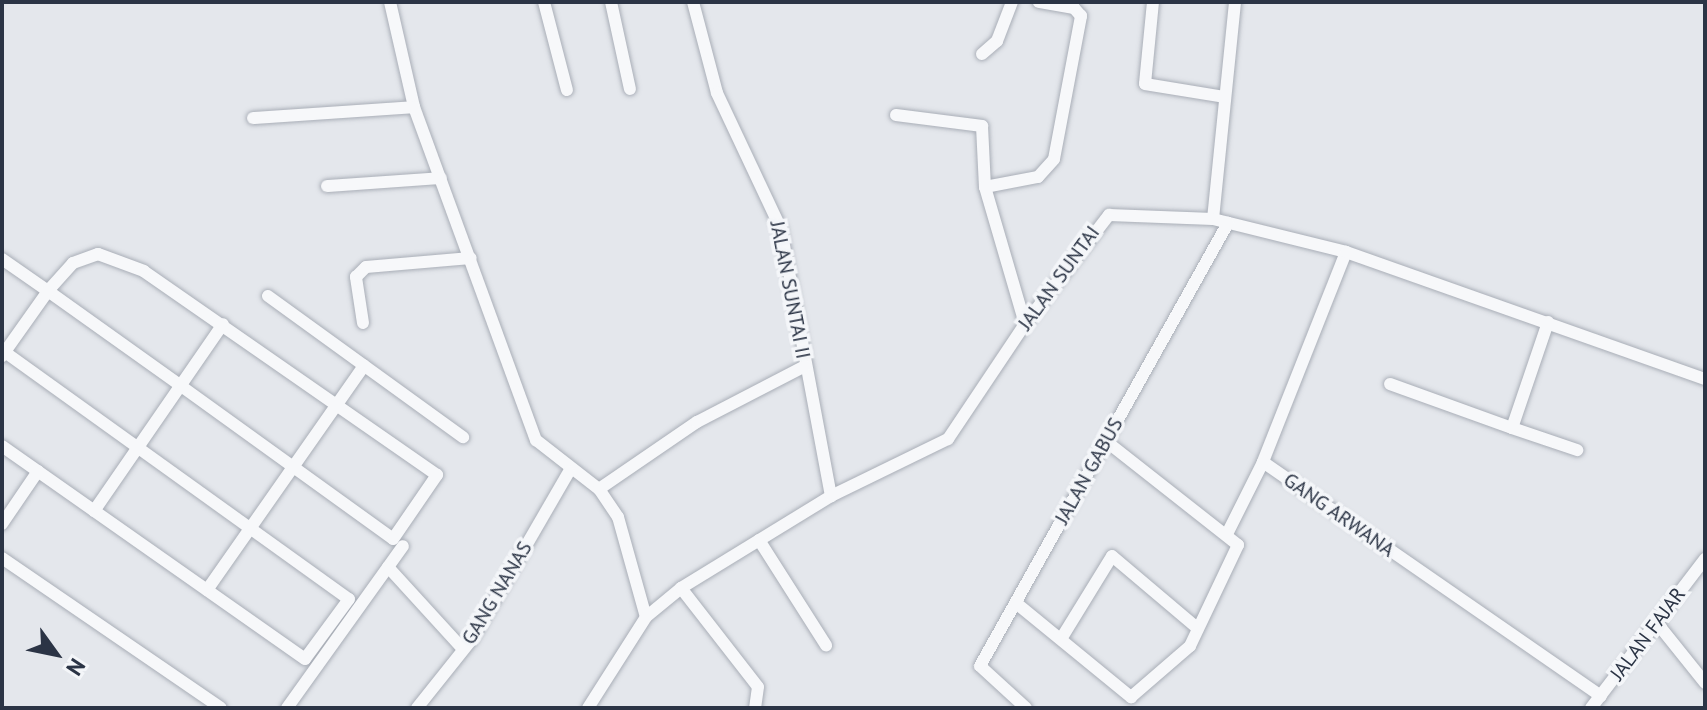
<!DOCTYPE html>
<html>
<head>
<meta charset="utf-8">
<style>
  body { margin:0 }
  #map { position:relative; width:1707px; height:710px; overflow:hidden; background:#e4e7ec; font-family:"PT Sans",sans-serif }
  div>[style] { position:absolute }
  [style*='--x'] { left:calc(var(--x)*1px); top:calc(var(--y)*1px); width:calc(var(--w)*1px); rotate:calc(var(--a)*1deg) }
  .roads { filter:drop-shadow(0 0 2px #a9aeb7) drop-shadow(0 0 2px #a9aeb7) }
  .minor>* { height:12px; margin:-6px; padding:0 6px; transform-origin:6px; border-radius:6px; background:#f7f8fa }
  span { translate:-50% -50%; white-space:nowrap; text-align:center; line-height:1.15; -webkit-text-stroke:7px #f4f6f9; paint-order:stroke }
  .street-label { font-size:20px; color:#2b3445 }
  .frame { position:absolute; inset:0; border:4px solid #2b3445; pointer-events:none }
  .north { position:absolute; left:16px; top:614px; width:80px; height:80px; -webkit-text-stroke:6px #f4f6f9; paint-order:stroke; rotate:123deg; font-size:22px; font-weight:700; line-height:32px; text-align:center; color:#2b3445 }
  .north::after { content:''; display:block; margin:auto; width:28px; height:36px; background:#2b3445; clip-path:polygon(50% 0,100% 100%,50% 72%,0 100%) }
</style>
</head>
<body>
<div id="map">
  <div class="roads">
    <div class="minor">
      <i style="--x:390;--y:2;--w:108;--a:77.1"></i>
      <i style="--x:414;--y:107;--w:355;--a:69.9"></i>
      <i style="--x:536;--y:440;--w:80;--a:37.9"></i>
      <i style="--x:599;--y:489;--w:34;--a:56"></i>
      <i style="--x:618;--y:517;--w:104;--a:74.4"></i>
      <i style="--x:544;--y:2;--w:91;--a:75.4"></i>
      <i style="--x:611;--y:2;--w:89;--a:77.7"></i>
      <i style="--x:693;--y:2;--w:94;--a:75.2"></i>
      <i style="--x:717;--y:93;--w:150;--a:64.8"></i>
      <i style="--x:781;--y:229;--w:272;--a:79.4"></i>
      <i style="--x:1153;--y:2;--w:82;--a:95.6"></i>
      <i style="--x:1145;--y:84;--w:80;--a:9.3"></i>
      <i style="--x:982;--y:54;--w:20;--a:-41"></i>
      <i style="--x:997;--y:41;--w:42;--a:-69"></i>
      <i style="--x:896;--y:115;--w:87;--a:7.3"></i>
      <i style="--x:982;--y:126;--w:61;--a:87.2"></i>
      <i style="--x:985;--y:187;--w:143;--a:73.7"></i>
      <i style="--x:253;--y:118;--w:161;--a:-3.9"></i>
      <i style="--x:327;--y:186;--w:114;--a:-4"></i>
      <i style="--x:985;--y:187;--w:54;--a:-10.7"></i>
      <i style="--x:1038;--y:177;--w:24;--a:-48"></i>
      <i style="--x:1054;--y:159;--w:146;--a:-79.3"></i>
      <i style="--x:1081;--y:16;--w:11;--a:-131"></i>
      <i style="--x:1074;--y:8;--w:36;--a:-170"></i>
      <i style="--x:1213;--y:219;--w:218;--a:-84.2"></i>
      <i style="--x:1346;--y:252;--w:226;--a:111.6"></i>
      <i style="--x:1263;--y:462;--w:411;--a:34.7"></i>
      <i style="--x:2;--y:259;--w:56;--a:34.8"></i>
      <i style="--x:48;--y:291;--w:163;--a:35.5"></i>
      <i style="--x:181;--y:386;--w:261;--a:35.8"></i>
      <i style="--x:393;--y:539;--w:78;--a:-55.5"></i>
      <i style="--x:437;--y:475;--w:357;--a:-145.2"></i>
      <i style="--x:144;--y:271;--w:49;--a:-159.7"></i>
      <i style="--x:98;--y:254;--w:27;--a:160"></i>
      <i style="--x:73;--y:263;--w:38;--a:132"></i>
      <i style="--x:48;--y:291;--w:80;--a:125.3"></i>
      <i style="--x:268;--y:296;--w:241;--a:35.9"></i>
      <i style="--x:363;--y:323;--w:47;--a:-98.7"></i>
      <i style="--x:356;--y:277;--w:14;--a:-45"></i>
      <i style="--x:366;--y:267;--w:105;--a:-4.9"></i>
      <i style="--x:2;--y:350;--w:427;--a:35.7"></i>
      <i style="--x:349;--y:599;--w:74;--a:126.3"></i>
      <i style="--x:305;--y:659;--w:370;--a:-144.9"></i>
      <i style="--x:1390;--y:384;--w:130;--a:19.8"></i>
      <i style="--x:1512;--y:428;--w:112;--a:-71.2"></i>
      <i style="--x:1512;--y:428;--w:69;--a:18.7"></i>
      <i style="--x:599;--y:489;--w:119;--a:-34.4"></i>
      <i style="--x:697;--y:422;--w:122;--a:-27.4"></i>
      <i style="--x:94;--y:511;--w:227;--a:-55.4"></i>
      <i style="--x:2;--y:524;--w:64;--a:-55.8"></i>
      <i style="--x:1227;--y:534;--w:80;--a:-63.4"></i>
      <i style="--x:759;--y:540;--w:125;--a:57.5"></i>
      <i style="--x:2;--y:558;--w:265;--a:34.4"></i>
      <i style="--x:388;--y:567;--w:111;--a:47.6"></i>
      <i style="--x:681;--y:588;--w:125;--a:52.1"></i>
      <i style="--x:758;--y:687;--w:21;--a:98"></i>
      <i style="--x:207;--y:590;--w:274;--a:-55"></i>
      <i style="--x:1016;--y:603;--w:149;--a:39.3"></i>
      <i style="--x:1131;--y:697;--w:78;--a:-40.8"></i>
      <i style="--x:1190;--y:646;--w:112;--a:-64.6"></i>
      <i style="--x:1238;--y:545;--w:168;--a:-141.8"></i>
      <i style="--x:1657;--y:623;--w:77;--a:51.3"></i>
      <i style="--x:1061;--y:639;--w:97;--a:-58.4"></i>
      <i style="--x:1112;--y:556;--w:110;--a:40.2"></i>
      <i style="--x:287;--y:708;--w:199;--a:-54.4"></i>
      <i style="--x:417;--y:708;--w:88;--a:-51.4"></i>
      <i style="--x:472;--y:639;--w:193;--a:-59.9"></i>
      <i style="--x:588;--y:708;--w:108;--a:-57.5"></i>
      <i style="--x:646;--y:617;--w:45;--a:-39.6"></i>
      <i style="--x:681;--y:588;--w:176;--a:-31.5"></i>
      <i style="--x:831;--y:496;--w:130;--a:-26"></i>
      <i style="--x:948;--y:439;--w:138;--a:-56.2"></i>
      <i style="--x:1025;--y:324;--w:138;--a:-52.4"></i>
      <i style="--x:1109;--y:215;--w:104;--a:2.2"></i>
      <i style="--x:1213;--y:219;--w:137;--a:13.9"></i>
      <i style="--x:1346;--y:252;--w:381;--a:19.5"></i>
      <i style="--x:1026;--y:708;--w:62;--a:-137.6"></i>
      <i style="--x:980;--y:666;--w:508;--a:-60.76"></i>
      <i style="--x:1591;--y:708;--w:188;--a:-52.6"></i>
    </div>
  </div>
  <div class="street-label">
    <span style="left:1059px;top:278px;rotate:-54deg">JALAN SUNTAI</span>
    <span style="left:790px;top:290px;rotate:79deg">JALAN SUNTAI II</span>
    <span style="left:1089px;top:471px;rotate:-61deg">JALAN GABUS</span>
    <span style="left:1339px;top:515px;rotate:35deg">GANG ARWANA</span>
    <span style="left:497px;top:593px;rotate:-59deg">GANG NANAS</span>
    <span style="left:1648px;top:634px;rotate:-53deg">JALAN FAJAR</span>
  </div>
  <div class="frame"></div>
  <div class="north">N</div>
</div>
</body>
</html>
